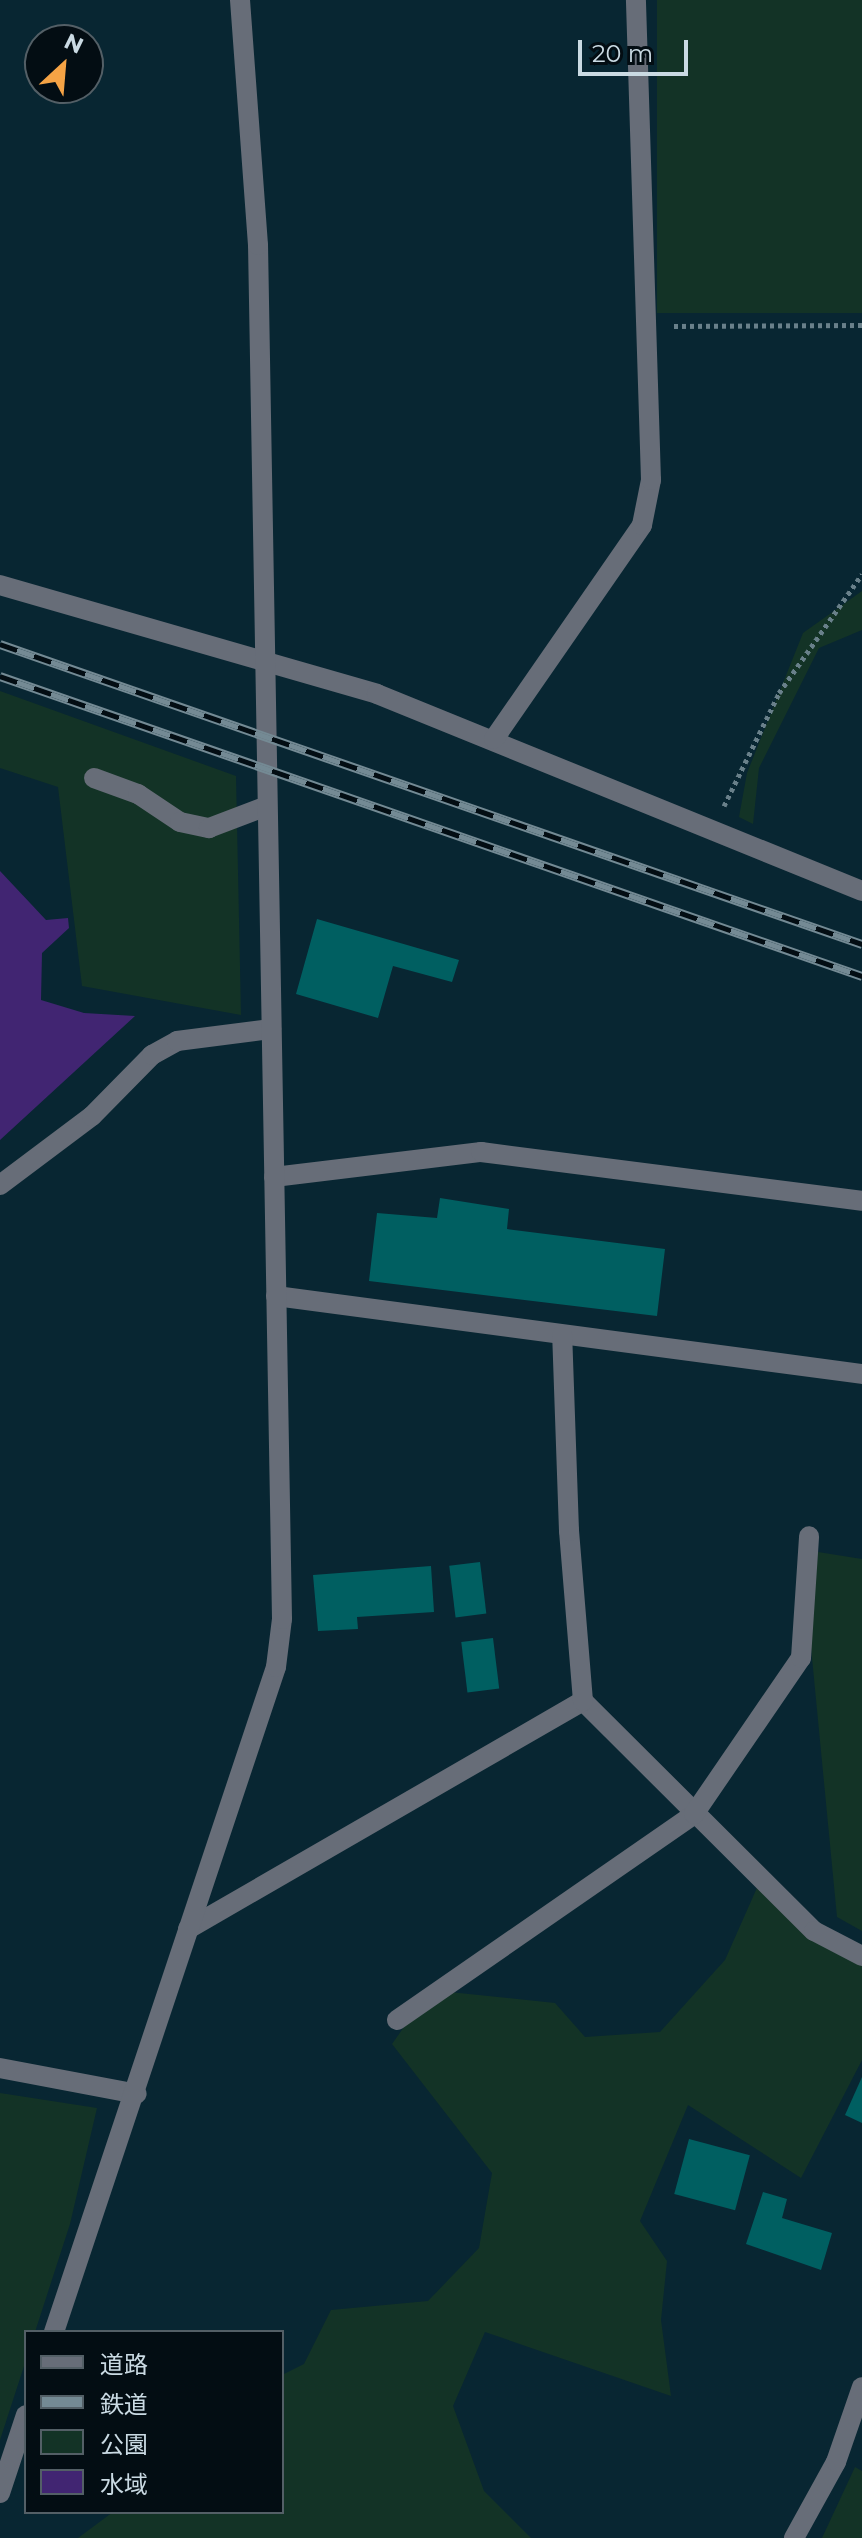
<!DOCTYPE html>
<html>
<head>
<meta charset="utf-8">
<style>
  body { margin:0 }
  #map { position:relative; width:862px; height:2538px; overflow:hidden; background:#082632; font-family:Montserrat,"Noto Sans JP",sans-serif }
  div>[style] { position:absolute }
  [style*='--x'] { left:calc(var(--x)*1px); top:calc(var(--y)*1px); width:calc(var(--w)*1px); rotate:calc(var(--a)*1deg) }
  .green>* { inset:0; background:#133326; transform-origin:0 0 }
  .water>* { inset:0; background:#412572 }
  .building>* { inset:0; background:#005f61; transform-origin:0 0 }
  .path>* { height:5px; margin-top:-2.5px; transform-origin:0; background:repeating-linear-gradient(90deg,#69808a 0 4px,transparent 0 8px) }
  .minor>* { height:20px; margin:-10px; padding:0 10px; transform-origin:10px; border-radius:10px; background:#676d78 }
  .rail>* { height:9px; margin-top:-4.5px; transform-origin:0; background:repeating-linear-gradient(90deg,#030d13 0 18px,#748a94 0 36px); box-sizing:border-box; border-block:2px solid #748a94 }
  span { translate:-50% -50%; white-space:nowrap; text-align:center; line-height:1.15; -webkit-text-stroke:8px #030d13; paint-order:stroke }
  .legend { position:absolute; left:24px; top:2330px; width:260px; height:184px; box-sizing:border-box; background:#030d13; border:2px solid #535f66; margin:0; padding:10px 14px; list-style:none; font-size:24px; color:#cadae3 }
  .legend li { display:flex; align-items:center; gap:16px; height:40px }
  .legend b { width:40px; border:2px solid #535f66 }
  .north { position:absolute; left:24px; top:24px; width:80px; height:80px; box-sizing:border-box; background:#030d13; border:2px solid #535f66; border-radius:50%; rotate:26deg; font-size:22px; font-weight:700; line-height:32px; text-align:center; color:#cadae3 }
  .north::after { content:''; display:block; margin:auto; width:28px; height:36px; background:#f5a345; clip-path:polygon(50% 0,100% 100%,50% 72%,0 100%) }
  .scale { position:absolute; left:578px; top:40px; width:110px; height:36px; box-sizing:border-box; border:4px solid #cadae3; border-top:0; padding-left:10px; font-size:24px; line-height:28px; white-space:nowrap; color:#cadae3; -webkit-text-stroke:6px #030d13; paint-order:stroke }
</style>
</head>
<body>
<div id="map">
  <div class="green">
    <i style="left:657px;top:0;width:205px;height:313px"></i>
    <i style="clip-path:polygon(862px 591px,862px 630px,819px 648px,759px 768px,753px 824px,739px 817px,747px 773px,803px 633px)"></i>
    <i style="clip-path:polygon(0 691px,236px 776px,241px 1015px,82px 986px,58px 787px,0 768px)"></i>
    <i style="clip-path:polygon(818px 1552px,862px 1559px,862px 1931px,837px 1917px,810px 1637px)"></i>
    <i style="clip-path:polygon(760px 1881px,862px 1958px,862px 2060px,801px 2178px,688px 2105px,640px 2221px,667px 2261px,661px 2320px,671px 2396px,485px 2332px,453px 2406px,484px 2491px,531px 2538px,78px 2538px,113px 2512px,282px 2512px,282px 2375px,304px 2364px,331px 2310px,428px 2301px,479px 2248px,492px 2173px,392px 2044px,430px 1990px,555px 2003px,585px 2037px,660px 2032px,725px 1960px)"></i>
    <i style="clip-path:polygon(0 2093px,97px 2108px,70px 2224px,35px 2332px,26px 2332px,26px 2360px,0 2440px)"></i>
    <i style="clip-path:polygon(855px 2467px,862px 2471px,862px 2538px,822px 2538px)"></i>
  </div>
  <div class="water">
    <i style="clip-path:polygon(0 871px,46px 920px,68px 918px,69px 928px,42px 953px,41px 1000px,84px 1013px,135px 1016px,0 1140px)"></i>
  </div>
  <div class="building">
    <i style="clip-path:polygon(317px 919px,459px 960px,452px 982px,393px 966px,378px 1018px,296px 994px)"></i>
    <i style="clip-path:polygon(440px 1198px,509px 1209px,507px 1229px,665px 1249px,657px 1316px,369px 1281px,377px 1213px,437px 1218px)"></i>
    <i style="left:480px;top:1562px;width:52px;height:31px;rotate:83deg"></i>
    <i style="clip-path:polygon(431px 1566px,434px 1612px,357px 1617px,358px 1629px,318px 1631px,313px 1575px)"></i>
    <i style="left:493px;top:1638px;width:51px;height:32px;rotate:83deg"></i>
    <i style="clip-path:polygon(862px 2077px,862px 2123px,845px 2115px)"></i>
    <i style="left:689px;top:2139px;width:63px;height:57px;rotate:15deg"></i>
    <i style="clip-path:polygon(763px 2192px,787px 2199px,782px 2218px,832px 2233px,821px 2270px,746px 2244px)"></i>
  </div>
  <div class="path">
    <i style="--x:674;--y:326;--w:188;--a:-0.3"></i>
    <i style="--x:724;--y:806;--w:126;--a:-64"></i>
    <i style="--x:779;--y:693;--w:145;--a:-55.1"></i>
  </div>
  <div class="minor">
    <i style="--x:0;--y:585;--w:392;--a:16.1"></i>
    <i style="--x:377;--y:694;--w:523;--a:22.11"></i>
    <i style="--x:494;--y:739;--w:260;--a:-55.3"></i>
    <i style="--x:642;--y:525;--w:46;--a:-78.7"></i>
    <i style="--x:651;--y:480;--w:480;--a:-91.8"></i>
    <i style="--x:94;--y:778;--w:47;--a:20"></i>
    <i style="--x:138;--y:794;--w:50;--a:33.7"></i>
    <i style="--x:180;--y:822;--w:30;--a:12"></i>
    <i style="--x:209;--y:828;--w:62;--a:-20.8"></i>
    <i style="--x:274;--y:1177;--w:209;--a:-6.9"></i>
    <i style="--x:481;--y:1152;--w:384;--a:7.3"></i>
    <i style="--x:0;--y:1185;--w:115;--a:-36.9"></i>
    <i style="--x:92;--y:1116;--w:86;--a:-45.5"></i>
    <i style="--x:152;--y:1055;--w:29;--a:-29"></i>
    <i style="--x:177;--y:1041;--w:95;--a:-7.3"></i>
    <i style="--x:276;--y:1296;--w:591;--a:7.58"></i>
    <i style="--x:583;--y:1701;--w:326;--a:44.9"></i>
    <i style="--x:814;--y:1931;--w:54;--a:27.5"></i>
    <i style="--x:188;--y:1929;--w:456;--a:-30"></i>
    <i style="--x:583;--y:1701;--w:171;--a:-94.7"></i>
    <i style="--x:569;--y:1531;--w:196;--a:-92"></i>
    <i style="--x:397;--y:2020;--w:361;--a:-34.7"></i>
    <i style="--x:694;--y:1814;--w:189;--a:-55.6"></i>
    <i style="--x:801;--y:1658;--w:122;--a:-86.2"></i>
    <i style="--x:0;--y:2068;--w:139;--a:10.7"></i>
    <i style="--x:54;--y:2332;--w:701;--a:-71.54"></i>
    <i style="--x:276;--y:1667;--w:48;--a:-82.9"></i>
    <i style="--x:282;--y:1619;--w:1374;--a:-91"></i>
    <i style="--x:258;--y:245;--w:246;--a:-94.2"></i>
    <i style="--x:0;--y:2493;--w:82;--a:-71.6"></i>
    <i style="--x:794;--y:2538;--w:87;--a:-61.1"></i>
    <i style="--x:836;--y:2462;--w:79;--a:-70.9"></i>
  </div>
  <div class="rail">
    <i style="--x:0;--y:644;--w:913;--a:19.19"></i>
    <i style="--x:0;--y:676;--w:913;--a:19.19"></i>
  </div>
  <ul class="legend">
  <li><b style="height:10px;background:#676d78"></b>道路</li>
  <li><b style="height:10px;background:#748a94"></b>鉄道</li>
  <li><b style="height:22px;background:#133326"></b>公園</li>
  <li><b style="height:22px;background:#412572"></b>水域</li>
  </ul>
  <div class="north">N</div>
  <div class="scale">20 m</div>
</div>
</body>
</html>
